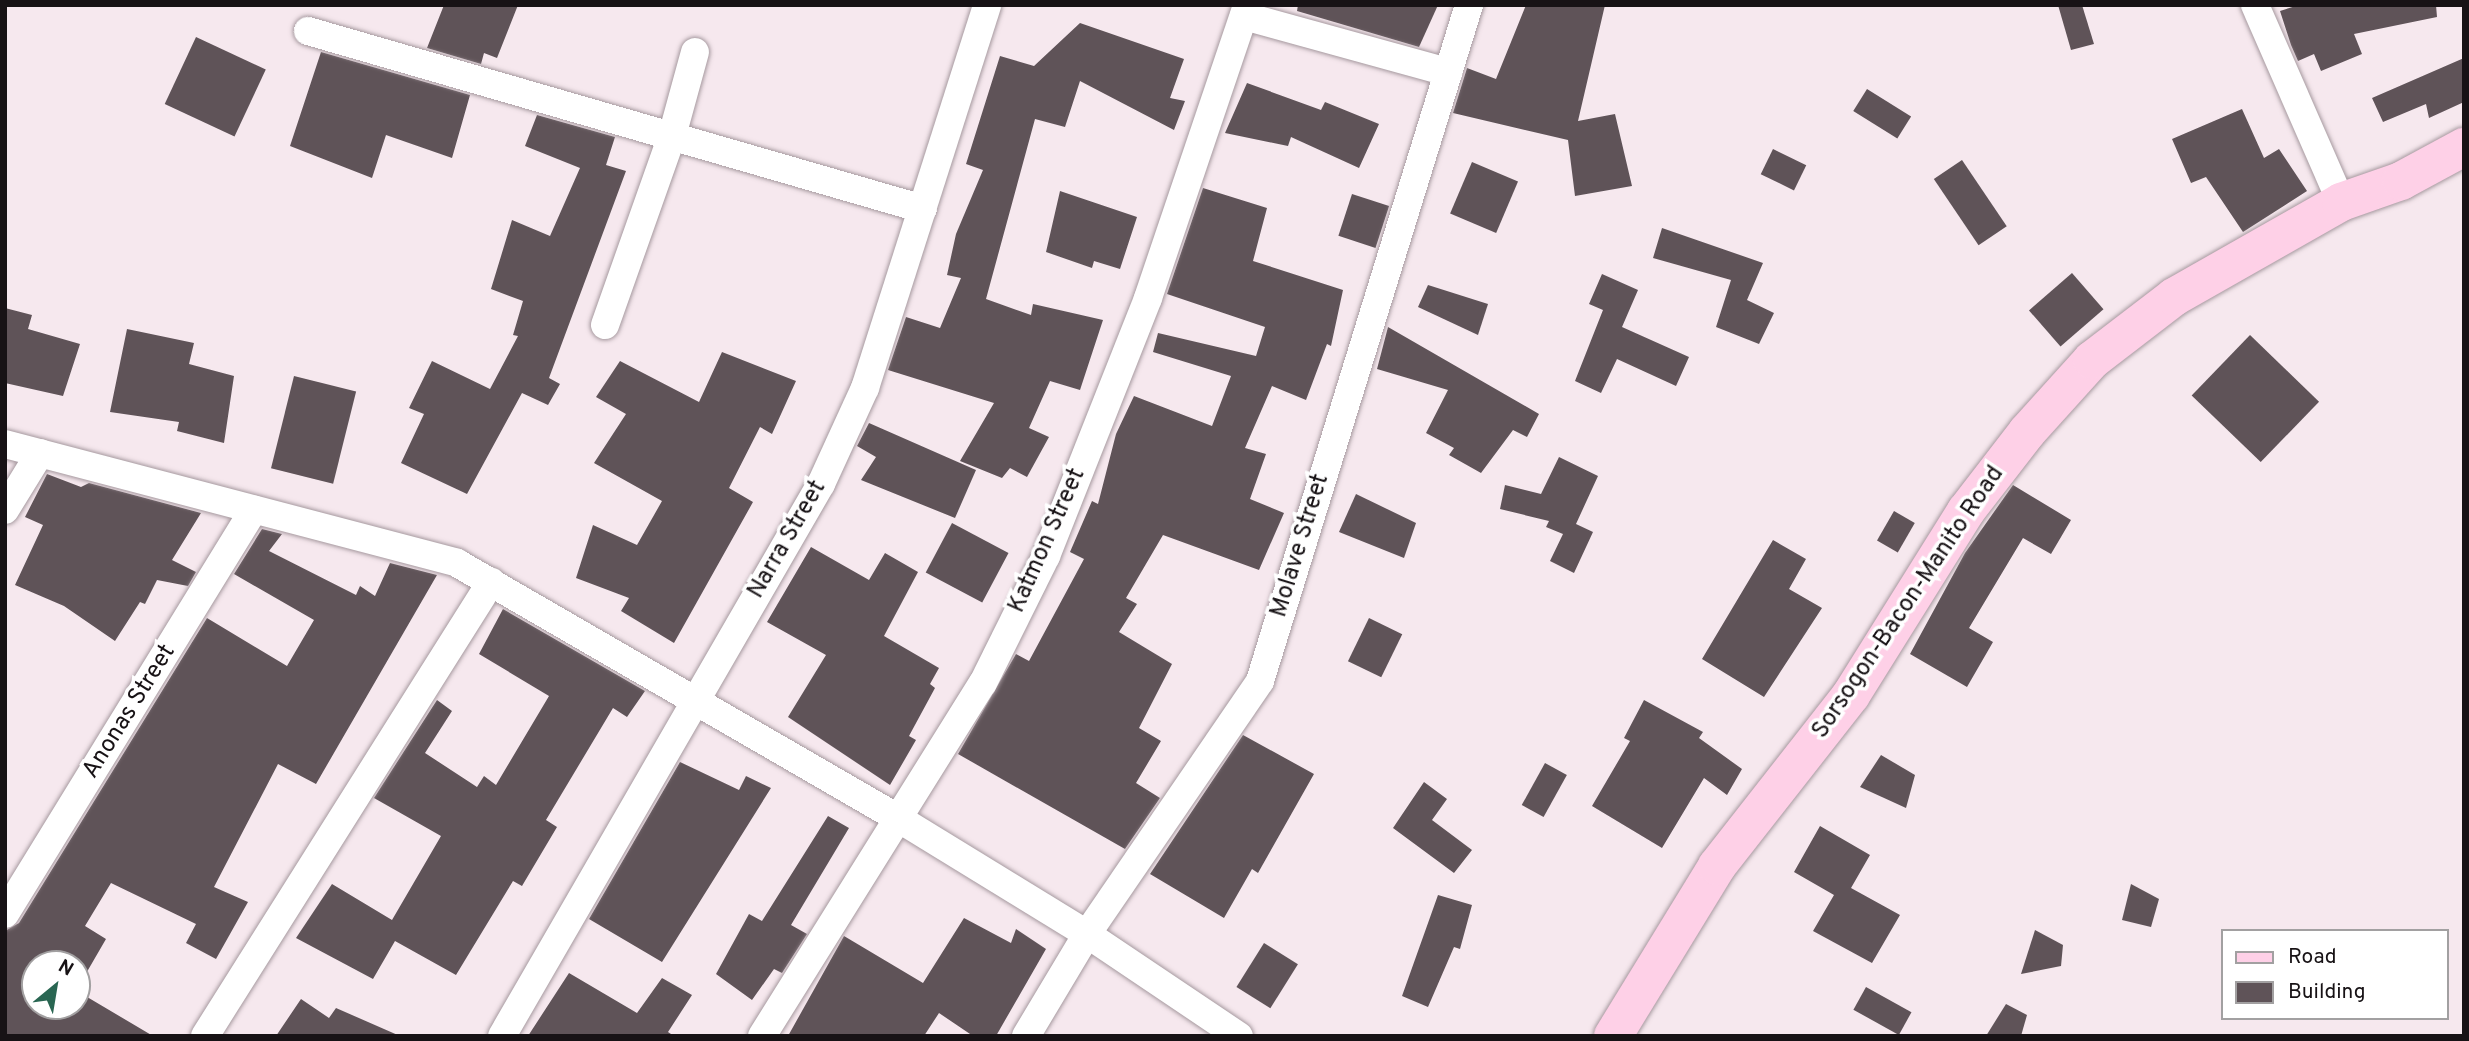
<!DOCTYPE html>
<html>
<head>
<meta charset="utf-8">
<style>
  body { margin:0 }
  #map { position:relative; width:2469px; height:1041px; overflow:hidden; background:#f6e8ee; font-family:Overpass,sans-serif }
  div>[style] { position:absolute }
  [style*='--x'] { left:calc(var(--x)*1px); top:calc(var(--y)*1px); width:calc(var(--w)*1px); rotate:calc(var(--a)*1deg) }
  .building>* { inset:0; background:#5f5358; transform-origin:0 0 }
  .roads { filter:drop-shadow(0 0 2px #a6999f) drop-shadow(0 0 2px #a6999f) }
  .minor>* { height:28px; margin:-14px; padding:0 14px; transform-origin:14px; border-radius:14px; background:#fff }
  .primary>* { height:38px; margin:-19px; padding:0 19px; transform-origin:19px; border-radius:19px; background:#fed0e7 }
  span { translate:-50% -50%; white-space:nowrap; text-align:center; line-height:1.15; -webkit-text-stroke:7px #fff; paint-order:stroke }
  .street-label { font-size:24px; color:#171215 }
  .frame { position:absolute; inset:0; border:7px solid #171215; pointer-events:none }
  .legend { position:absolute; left:2221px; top:929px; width:228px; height:91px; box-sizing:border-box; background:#fff; border:2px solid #a2a0a1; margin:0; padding:9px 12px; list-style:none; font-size:21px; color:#171215 }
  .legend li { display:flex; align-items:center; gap:14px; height:35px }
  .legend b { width:35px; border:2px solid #a2a0a1 }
  .north { position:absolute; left:21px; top:950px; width:70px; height:70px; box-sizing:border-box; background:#fff; border:2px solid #a2a0a1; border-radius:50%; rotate:30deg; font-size:19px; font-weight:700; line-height:28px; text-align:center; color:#171215 }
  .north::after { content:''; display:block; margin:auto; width:24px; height:32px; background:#296652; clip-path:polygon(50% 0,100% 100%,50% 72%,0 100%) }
</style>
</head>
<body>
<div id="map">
  <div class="building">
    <i style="clip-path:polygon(444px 5px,518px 5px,497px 58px,484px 53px,481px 64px,427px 48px)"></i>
    <i style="clip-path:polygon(1298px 5px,1438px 5px,1419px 47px,1297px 11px)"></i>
    <i style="clip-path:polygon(1526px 5px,1605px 5px,1578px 121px,1615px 114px,1632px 186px,1575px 196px,1568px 140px,1453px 113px,1467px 68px,1496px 79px)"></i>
    <i style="clip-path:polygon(2058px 5px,2082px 5px,2094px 44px,2071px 50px)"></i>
    <i style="clip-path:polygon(2299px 5px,2436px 5px,2437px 17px,2354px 34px,2362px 54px,2321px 71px,2314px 54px,2298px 61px,2291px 45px,2280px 11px)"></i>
    <i style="clip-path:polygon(1080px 23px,1184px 59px,1170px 98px,1185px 101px,1174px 130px,1080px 81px,1065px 127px,1035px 119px,986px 299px,1031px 315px,1033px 304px,1103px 320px,1080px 390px,1050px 381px,1029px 428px,1049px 437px,1027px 477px,1010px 468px,1002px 478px,960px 461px,994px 403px,888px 370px,906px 317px,940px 328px,961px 278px,947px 275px,956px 234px,983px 170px,966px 164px,1000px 56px,1034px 66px)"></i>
    <i style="left:196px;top:37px;width:77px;height:74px;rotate:25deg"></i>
    <i style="clip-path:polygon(321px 52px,470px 95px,452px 158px,386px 135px,372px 178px,290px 146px)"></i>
    <i style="clip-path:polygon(2464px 58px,2464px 102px,2429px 118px,2426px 104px,2383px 122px,2372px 98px)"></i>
    <i style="clip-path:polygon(1247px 83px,1321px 110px,1325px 102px,1379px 124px,1359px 168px,1291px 137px,1288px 146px,1225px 133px)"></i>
    <i style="left:1867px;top:89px;width:52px;height:26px;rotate:32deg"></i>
    <i style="clip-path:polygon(2242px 109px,2264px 158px,2279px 149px,2307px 191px,2243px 232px,2206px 177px,2191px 183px,2172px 139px)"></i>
    <i style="clip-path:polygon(537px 115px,615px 137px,606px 165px,626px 171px,549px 378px,560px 384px,548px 405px,522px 393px,467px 494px,401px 463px,424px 414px,409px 408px,432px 361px,490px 389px,518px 336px,513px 335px,523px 301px,491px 289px,512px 220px,550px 236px,580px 168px,525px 146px)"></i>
    <i style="left:1773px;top:149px;width:37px;height:28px;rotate:26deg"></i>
    <i style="left:1962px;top:160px;width:80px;height:34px;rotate:56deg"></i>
    <i style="left:1472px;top:162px;width:50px;height:56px;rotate:23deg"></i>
    <i style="clip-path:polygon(1203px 188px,1267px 208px,1253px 261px,1343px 290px,1331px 346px,1327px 344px,1306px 400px,1272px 386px,1245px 448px,1266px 454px,1250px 499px,1284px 513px,1259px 570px,1163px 535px,1126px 598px,1137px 604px,1119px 632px,1172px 664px,1139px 728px,1161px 741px,1136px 783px,1160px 798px,1125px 849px,958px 754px,1016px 654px,1029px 661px,1084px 559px,1070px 552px,1092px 501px,1098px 504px,1116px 434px,1134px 396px,1212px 426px,1231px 376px,1153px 352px,1158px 333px,1256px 356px,1265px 327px,1167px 294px)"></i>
    <i style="clip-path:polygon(1060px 191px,1137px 217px,1120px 269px,1094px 261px,1092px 268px,1046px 252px)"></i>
    <i style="left:1352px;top:194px;width:39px;height:44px;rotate:18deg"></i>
    <i style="clip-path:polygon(1662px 228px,1763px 263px,1747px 300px,1774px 313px,1759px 344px,1716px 327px,1731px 280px,1653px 258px)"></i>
    <i style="left:2072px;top:273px;width:48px;height:57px;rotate:49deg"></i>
    <i style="clip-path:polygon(1602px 274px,1638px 290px,1622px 327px,1689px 357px,1676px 386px,1617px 359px,1601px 393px,1575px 381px,1603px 310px,1589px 304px)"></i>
    <i style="clip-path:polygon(1428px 285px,1488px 304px,1478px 335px,1418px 307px)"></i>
    <i style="clip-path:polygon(5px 308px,32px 315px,28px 329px,80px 344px,63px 396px,5px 383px)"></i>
    <i style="clip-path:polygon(1388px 327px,1539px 414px,1527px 437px,1513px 430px,1481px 473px,1449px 455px,1454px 448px,1426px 433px,1448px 390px,1377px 369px)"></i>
    <i style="clip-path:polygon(127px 329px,194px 343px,189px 364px,234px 376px,224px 443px,177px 431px,179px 422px,110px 412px)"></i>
    <i style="left:2250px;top:335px;width:96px;height:84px;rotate:44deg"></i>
    <i style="clip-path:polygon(722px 352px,796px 381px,772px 434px,760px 427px,729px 488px,753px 502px,674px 643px,621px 611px,629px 598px,576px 578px,593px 525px,637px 545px,662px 501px,594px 463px,626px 414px,596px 397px,620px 361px,699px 402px)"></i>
    <i style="left:294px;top:376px;width:64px;height:95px;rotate:14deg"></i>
    <i style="clip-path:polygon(869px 423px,976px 470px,955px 518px,861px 480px,876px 457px,857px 446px)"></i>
    <i style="clip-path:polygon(1559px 457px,1598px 476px,1576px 524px,1593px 532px,1574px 573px,1550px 561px,1563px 534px,1546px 527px,1549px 521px,1500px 509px,1505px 485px,1541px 494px)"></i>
    <i style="clip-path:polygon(47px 474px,81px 487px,89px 483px,201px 513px,172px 560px,196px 572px,188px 586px,157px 580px,145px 604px,140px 602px,115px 641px,64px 606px,15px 585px,43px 525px,25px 517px)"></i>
    <i style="clip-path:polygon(2013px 485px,2071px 520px,2051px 554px,2023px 538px,1969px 628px,1993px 642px,1967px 687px,1910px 654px,1965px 553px)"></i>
    <i style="clip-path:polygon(1356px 494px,1416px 523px,1404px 558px,1339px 532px)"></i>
    <i style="left:1894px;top:511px;width:24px;height:34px;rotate:30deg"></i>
    <i style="left:952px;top:523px;width:64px;height:56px;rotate:28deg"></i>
    <i style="clip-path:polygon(262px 529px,282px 534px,269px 551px,356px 595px,360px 586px,375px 596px,390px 563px,437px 575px,316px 784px,278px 764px,214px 887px,248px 902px,216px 959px,186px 943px,196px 924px,111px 883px,85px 926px,106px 939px,77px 989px,77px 964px,35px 964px,35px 1006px,77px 1006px,77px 991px,153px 1036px,5px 1036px,5px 931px,19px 923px,207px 618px,287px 666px,314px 620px,234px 574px)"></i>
    <i style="clip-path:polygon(1773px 540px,1806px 559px,1789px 589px,1822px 608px,1764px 697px,1702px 659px)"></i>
    <i style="clip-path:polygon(811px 547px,869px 580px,885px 553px,918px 572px,884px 636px,939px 668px,930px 684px,935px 688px,909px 736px,916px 740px,890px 785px,788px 717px,826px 655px,767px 622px)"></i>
    <i style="clip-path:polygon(503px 609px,645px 691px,627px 717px,613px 708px,546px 820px,557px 827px,522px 886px,513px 881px,456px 975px,395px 941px,373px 979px,296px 938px,332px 884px,392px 920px,441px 836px,374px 798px,437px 700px,452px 711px,425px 753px,477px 787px,484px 776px,496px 785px,549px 696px,479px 654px)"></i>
    <i style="left:1369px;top:618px;width:37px;height:48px;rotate:26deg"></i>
    <i style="clip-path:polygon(1644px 700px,1703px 732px,1699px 738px,1742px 769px,1727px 795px,1704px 778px,1662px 848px,1592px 806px,1630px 741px,1624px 738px)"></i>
    <i style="clip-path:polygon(1243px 735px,1314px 774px,1258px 873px,1252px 869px,1224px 918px,1150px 874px)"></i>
    <i style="clip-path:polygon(1881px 755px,1915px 775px,1906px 808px,1860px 787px)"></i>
    <i style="clip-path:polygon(680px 762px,739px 790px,746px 776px,771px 788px,662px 962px,589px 919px)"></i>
    <i style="left:1545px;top:763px;width:25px;height:48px;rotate:29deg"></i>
    <i style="clip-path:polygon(1424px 782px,1447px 799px,1432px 820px,1472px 850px,1454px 873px,1393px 828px)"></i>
    <i style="clip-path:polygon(828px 816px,849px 828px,791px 925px,807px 934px,782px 973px,774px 969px,752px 1000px,716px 974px,749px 914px,762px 921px)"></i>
    <i style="clip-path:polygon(1820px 826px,1870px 855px,1851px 888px,1900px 915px,1872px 963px,1813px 931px,1834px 895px,1794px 872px)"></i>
    <i style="clip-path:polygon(2131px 884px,2159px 899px,2151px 927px,2122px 920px)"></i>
    <i style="clip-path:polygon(1438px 895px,1472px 905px,1460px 949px,1454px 947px,1428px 1007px,1402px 996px)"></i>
    <i style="clip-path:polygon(964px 918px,1011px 943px,1016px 929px,1046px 949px,996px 1036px,973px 1036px,939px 1013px,924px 1036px,788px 1036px,844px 936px,923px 983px)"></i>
    <i style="clip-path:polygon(2035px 930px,2063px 945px,2061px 966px,2021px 974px)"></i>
    <i style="left:1264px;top:943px;width:40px;height:52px;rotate:32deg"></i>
    <i style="clip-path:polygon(569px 973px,637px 1013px,662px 978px,692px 995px,668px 1032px,674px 1036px,528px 1036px)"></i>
    <i style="left:1866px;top:987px;width:52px;height:26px;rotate:29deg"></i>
    <i style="clip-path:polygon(301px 999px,329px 1018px,336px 1008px,400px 1036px,276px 1036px)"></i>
    <i style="clip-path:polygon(2006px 1004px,2027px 1015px,2021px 1036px,1986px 1036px)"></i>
  </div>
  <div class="roads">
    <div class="minor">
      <i style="--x:2255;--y:5;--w:215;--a:66.4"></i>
      <i style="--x:1244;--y:16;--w:212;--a:15.4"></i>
      <i style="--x:308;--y:31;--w:640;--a:16.14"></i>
      <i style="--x:605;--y:325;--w:201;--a:-70.5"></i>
      <i style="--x:672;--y:136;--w:87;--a:-74.7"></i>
      <i style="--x:5;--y:444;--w:467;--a:14.7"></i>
      <i style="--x:457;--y:563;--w:507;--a:30.05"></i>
      <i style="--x:896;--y:817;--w:224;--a:31.5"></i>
      <i style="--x:1087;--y:934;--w:183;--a:33.9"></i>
      <i style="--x:5;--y:510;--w:67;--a:-58.4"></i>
      <i style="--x:5;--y:914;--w:475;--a:-58.4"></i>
      <i style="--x:205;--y:1036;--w:537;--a:-57.79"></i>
      <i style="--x:502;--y:1036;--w:638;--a:-59.98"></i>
      <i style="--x:821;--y:484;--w:106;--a:-65.4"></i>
      <i style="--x:865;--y:388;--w:402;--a:-72.3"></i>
      <i style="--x:762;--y:1036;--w:416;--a:-58"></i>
      <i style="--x:983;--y:683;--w:142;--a:-63.6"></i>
      <i style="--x:1046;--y:556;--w:277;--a:-68.4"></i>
      <i style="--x:1148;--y:298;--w:309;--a:-71.3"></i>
      <i style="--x:1026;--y:1036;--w:119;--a:-59.1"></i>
      <i style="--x:1087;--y:934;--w:306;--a:-55.6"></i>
      <i style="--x:1260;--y:681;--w:708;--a:-72.82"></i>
    </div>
    <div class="primary">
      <i style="--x:1613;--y:1036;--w:199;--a:-58.5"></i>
      <i style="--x:1717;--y:866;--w:217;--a:-51.9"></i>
      <i style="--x:1851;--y:695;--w:217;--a:-58"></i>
      <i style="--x:1966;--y:511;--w:100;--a:-52.3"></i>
      <i style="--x:2027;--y:432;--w:97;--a:-47.9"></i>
      <i style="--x:2092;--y:360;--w:103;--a:-37.5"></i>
      <i style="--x:2174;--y:297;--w:192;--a:-29.6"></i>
      <i style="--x:2341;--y:202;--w:64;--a:-19.3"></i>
      <i style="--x:2401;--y:181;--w:72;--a:-28.4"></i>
    </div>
  </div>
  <div class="street-label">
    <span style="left:788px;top:540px;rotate:-60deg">Narra Street</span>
    <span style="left:1048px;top:541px;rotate:-66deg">Katmon Street</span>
    <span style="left:1301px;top:546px;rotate:-73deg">Molave Street</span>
    <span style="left:1909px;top:603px;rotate:-56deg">Sorsogon-Bacon-Manito Road</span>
    <span style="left:130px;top:712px;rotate:-58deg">Anonas Street</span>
  </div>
  <div class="frame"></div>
  <ul class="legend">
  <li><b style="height:9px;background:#fed0e7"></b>Road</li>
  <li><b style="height:19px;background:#5f5358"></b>Building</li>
  </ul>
  <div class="north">N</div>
</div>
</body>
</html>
